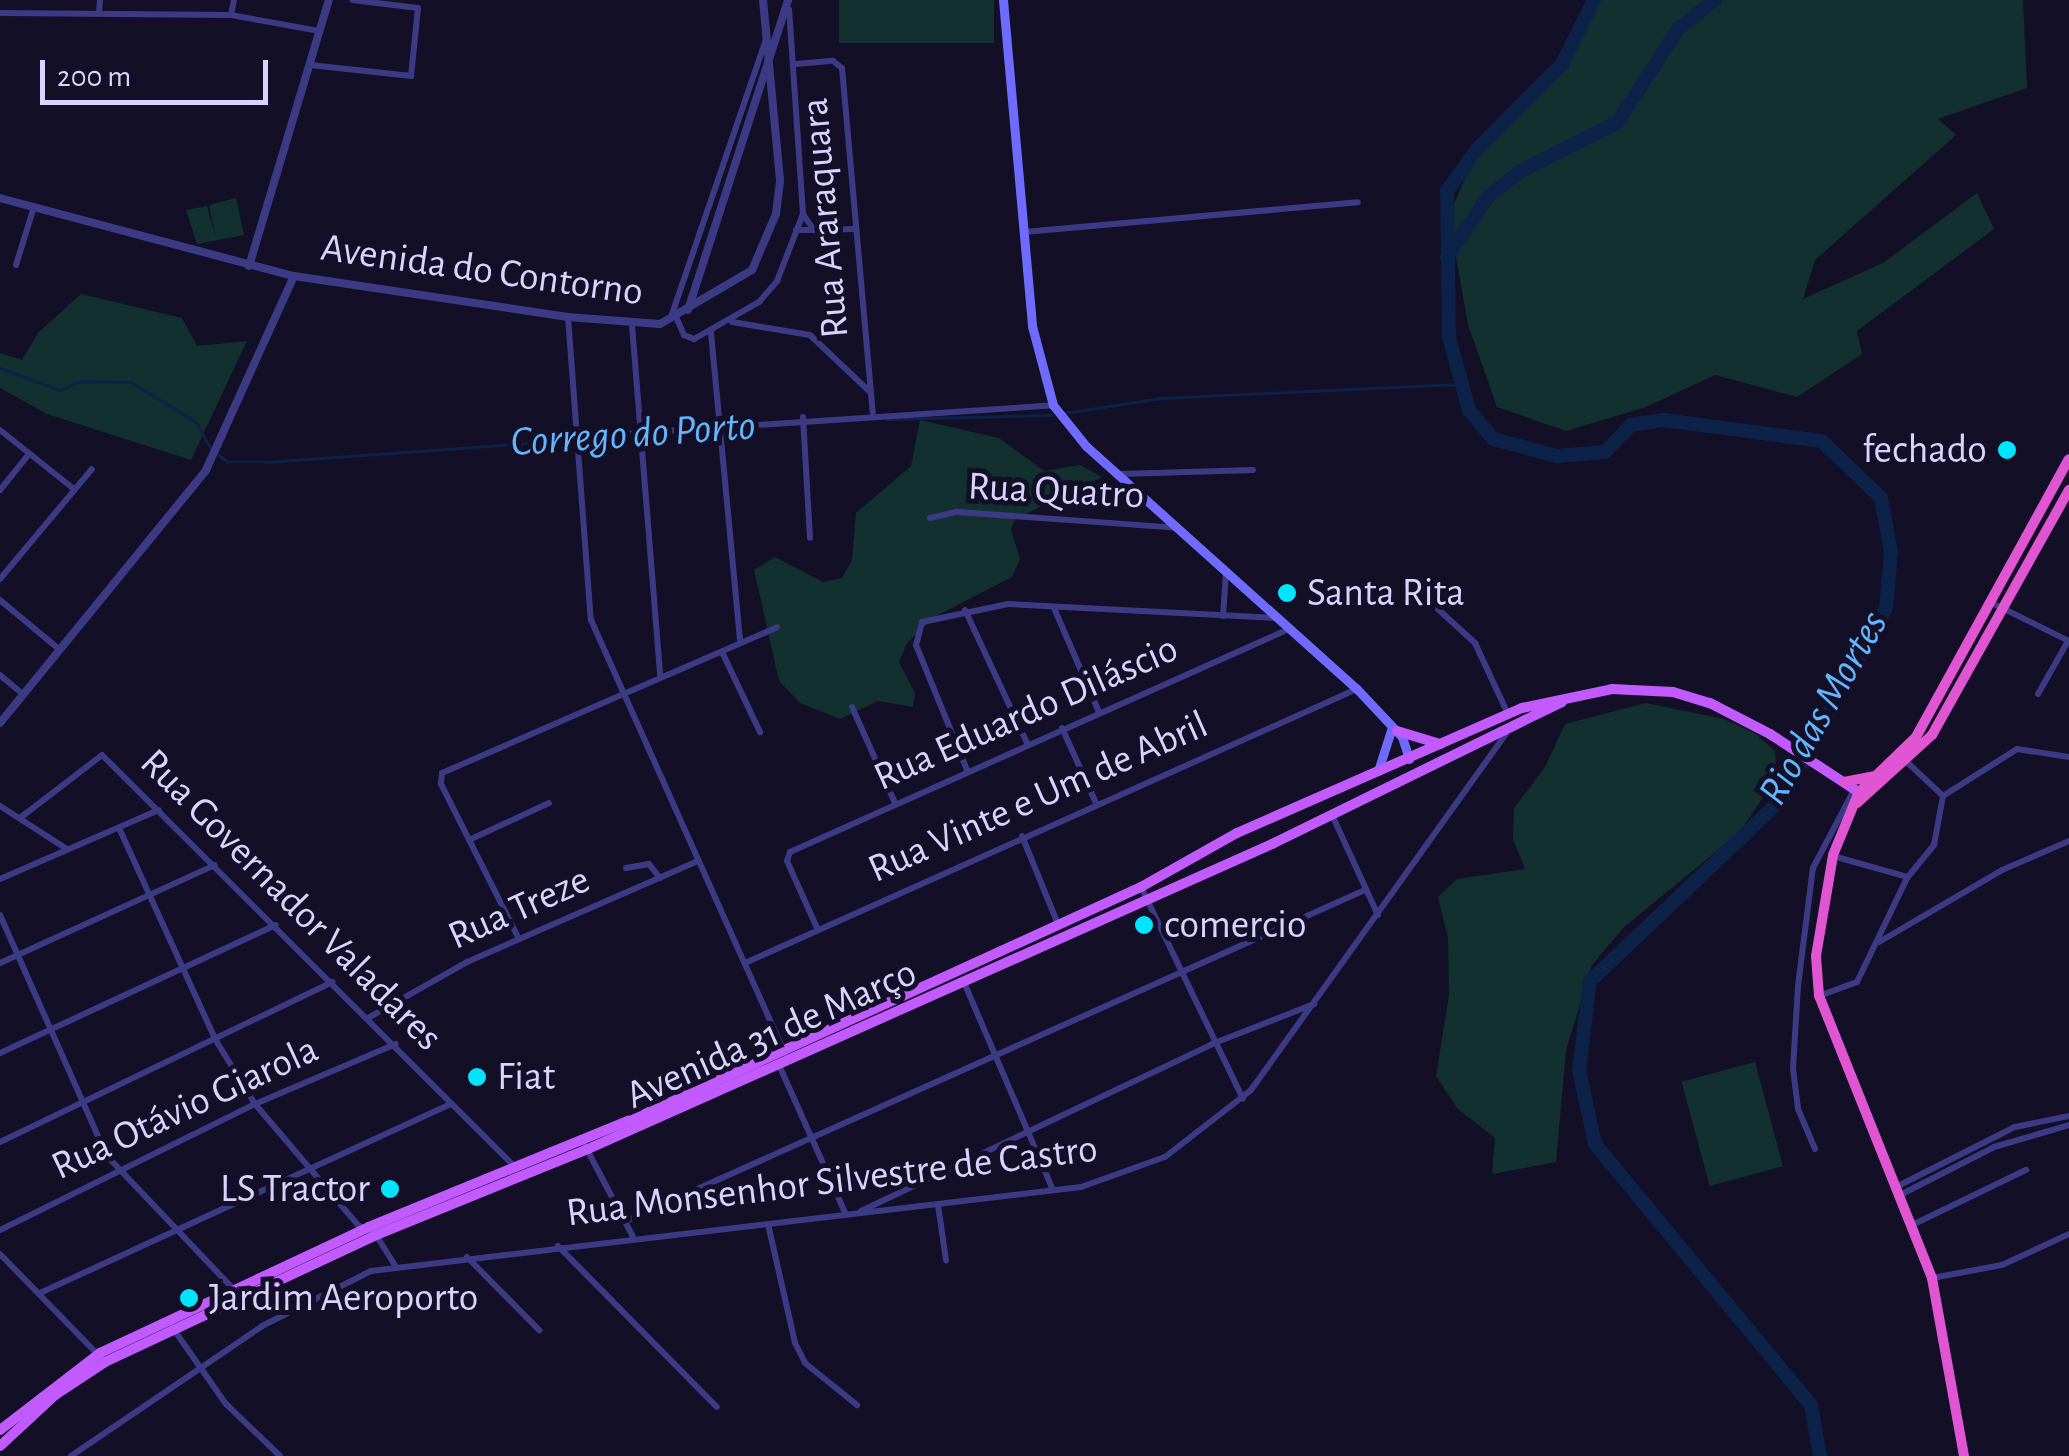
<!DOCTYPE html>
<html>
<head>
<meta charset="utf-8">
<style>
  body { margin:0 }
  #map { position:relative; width:2069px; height:1456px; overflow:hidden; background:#130f26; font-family:"Alegreya Sans",sans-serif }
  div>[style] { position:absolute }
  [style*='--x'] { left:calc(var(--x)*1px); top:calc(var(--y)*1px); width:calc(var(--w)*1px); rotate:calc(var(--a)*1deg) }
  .green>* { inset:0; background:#12302f; transform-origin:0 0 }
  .stream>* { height:2.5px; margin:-1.25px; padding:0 1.25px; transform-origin:1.25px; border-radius:1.25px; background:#0c2248 }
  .river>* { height:14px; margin:-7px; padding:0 7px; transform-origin:7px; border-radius:7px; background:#0c2248 }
  .minor>* { height:6px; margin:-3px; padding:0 3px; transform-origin:3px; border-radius:3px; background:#3d3a85 }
  .tertiary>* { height:8px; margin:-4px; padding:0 4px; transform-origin:4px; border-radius:4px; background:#3d3a85 }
  .secondary>* { height:9px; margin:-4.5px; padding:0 4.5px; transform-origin:4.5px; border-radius:4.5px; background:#6f6bff }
  .primary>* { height:10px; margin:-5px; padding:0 5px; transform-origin:5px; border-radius:5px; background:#c25bff }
  .trunk>* { height:10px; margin:-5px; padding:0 5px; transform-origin:5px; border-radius:5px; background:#e055d1 }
  .dots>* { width:28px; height:28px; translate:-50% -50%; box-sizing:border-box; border:5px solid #130f26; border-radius:50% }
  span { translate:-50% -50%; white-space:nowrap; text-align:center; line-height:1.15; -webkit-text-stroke:10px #130f26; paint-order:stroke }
  .street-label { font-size:40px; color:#d9d4ff }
  .poi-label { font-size:40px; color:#d9d4ff }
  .right { translate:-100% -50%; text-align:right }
  .left { translate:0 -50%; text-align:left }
  .water-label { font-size:42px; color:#62b6ff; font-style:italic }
  .scale { position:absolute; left:40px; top:60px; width:228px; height:45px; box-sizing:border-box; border:5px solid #d9d4ff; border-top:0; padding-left:12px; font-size:30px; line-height:35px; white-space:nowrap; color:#d9d4ff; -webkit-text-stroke:8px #130f26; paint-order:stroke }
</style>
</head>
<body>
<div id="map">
  <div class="green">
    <i style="left:839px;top:0;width:155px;height:43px"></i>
    <i style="clip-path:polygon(1594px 0,2023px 0,2027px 88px,1938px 119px,1956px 135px,1815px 260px,1803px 299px,1883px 263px,1977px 193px,1994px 229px,1857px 331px,1862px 354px,1797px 397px,1715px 375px,1646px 407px,1566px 431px,1497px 407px,1468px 325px,1449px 216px,1477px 149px,1562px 64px)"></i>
    <i style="clip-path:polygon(236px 198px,244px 235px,197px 244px,186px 210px,207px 206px,216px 238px,209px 205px)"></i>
    <i style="clip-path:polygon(81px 294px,182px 318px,197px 346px,247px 341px,191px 460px,47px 414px,0 388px,0 353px,22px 360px,38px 333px)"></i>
    <i style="clip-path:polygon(920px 420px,999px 438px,1044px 471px,1080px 465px,1102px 477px,1015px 519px,1011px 529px,1020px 559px,1012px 577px,936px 616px,907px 643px,899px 662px,915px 693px,913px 707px,878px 701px,840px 719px,800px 703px,779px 681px,754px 570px,775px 557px,823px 582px,842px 578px,852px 560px,856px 513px,911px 466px)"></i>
    <i style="clip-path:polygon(1646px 703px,1724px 719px,1756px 734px,1775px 751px,1777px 776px,1740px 832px,1623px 928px,1592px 965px,1566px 1050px,1556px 1162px,1492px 1174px,1495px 1138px,1457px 1108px,1436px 1076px,1449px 995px,1448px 938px,1438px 897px,1457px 879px,1525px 869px,1513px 839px,1514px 808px,1545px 767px,1565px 724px)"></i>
    <i style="left:1755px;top:1062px;width:108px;height:76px;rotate:75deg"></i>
  </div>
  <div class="stream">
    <i style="--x:0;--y:368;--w:64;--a:20.1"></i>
    <i style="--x:60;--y:390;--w:23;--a:-23"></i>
    <i style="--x:81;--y:381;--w:50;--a:1.1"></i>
    <i style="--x:131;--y:382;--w:76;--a:31.6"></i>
    <i style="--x:196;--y:422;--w:30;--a:60"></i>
    <i style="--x:1065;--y:413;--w:97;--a:-8.9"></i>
    <i style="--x:1161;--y:398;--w:299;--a:-2.7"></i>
    <i style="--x:886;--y:419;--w:165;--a:-1.4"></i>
    <i style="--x:219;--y:455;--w:11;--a:38"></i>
    <i style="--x:228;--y:462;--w:37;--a:0"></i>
    <i style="--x:265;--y:462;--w:310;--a:-4.1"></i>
  </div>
  <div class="river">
    <i style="--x:1594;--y:0;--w:72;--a:116.6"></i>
    <i style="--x:1562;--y:64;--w:120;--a:135"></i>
    <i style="--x:1477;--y:149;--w:52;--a:125.5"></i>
    <i style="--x:1447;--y:191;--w:146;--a:89.2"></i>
    <i style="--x:1449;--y:337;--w:76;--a:74.7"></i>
    <i style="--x:1469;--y:410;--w:38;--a:50"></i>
    <i style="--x:1493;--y:439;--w:66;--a:14.9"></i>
    <i style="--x:1557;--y:456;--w:48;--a:-4.8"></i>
    <i style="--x:1605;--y:452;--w:37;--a:-46"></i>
    <i style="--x:1631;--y:425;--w:33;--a:-9"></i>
    <i style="--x:1664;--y:420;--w:159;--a:7.6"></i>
    <i style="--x:1822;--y:441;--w:82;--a:44"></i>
    <i style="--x:1881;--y:498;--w:55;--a:79.5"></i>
    <i style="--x:1891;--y:552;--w:56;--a:95.1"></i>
    <i style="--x:1886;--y:608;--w:216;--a:118.5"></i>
    <i style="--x:1783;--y:798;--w:266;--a:136.5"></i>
    <i style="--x:1590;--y:981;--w:90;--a:97"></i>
    <i style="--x:1579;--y:1070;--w:76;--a:77.8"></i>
    <i style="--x:1595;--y:1144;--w:339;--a:50.4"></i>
    <i style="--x:1811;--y:1405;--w:52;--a:80"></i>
    <i style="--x:1447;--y:257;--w:73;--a:-55.7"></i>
    <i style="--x:1488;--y:197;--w:42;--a:-38.2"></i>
    <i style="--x:1521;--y:171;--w:107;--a:-26.6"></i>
    <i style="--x:1617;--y:123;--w:112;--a:-57"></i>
    <i style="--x:1678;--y:29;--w:47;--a:-38.1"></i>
  </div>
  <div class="minor">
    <i style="--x:99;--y:12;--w:12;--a:-85"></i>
    <i style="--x:0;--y:13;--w:231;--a:0.5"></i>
    <i style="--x:231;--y:15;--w:89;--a:10.3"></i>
    <i style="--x:231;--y:15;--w:15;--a:-79"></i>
    <i style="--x:796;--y:64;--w:37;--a:-5"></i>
    <i style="--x:833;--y:61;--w:11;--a:38"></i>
    <i style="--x:842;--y:68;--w:346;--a:84.9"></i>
    <i style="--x:310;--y:65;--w:102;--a:6.2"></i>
    <i style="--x:411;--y:76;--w:68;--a:-84.1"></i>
    <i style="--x:418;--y:8;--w:66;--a:-173.1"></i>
    <i style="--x:796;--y:230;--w:18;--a:0"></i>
    <i style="--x:814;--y:230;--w:19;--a:-125"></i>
    <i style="--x:814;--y:230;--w:41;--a:-1.4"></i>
    <i style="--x:1024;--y:232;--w:335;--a:-5.1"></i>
    <i style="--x:16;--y:265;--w:61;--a:-72.8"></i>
    <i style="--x:568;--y:317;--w:304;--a:85.7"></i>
    <i style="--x:591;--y:620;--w:474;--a:65.9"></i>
    <i style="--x:671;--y:317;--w:293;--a:-71.1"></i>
    <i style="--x:676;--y:317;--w:20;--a:66"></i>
    <i style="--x:684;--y:335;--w:11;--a:22"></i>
    <i style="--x:694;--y:339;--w:75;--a:-29.6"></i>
    <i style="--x:759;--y:302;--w:28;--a:-49"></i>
    <i style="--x:777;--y:281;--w:72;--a:-68.8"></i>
    <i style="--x:803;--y:214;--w:205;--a:-93.9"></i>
    <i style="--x:732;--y:322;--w:79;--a:9.5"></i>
    <i style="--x:810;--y:335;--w:83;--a:43.5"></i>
    <i style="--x:632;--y:325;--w:352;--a:85.4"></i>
    <i style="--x:711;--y:333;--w:310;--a:84.6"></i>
    <i style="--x:803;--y:417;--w:121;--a:86.7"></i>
    <i style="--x:0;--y:430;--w:95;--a:38.6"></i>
    <i style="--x:576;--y:437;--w:478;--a:-3.8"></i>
    <i style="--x:1121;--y:474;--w:132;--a:-1.7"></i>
    <i style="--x:0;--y:490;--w:46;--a:-51.1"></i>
    <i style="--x:930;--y:518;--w:28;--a:-13"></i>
    <i style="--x:957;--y:512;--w:222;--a:4.1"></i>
    <i style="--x:0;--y:579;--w:143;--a:-50.1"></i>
    <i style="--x:1417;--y:590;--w:79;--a:42.4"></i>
    <i style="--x:1475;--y:643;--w:78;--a:65.1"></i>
    <i style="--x:0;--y:600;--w:78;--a:39.8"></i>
    <i style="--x:1992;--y:603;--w:86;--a:26.3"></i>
    <i style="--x:1054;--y:608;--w:113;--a:66.6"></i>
    <i style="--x:965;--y:610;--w:147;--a:65"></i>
    <i style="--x:1223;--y:616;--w:44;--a:-86.1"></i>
    <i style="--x:722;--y:652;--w:89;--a:64.6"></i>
    <i style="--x:0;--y:675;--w:30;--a:40"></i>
    <i style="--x:2038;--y:694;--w:61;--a:-60.5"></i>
    <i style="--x:852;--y:707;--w:105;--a:65.9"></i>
    <i style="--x:1062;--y:728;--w:82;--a:65.6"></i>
    <i style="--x:1908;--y:763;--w:48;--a:43.3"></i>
    <i style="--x:967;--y:770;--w:135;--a:-112.2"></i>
    <i style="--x:916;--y:645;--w:24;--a:-75"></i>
    <i style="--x:922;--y:622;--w:88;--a:-11.8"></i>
    <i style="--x:1008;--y:604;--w:268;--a:3"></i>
    <i style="--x:0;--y:806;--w:80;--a:32.7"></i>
    <i style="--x:1332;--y:815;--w:110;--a:65.3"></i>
    <i style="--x:20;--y:818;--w:103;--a:-37.5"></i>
    <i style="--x:102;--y:755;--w:586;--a:44.93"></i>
    <i style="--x:119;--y:828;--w:232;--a:65.5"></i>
    <i style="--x:215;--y:1039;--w:76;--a:58.4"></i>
    <i style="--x:255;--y:1104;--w:159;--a:49.6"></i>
    <i style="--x:358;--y:1225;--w:21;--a:29"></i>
    <i style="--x:376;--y:1235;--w:38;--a:58"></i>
    <i style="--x:1022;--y:836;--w:95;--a:67.8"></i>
    <i style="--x:469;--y:840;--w:88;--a:-24.8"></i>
    <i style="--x:1833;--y:856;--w:77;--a:15.8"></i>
    <i style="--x:626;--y:868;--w:23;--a:-10"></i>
    <i style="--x:649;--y:864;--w:18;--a:52"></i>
    <i style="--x:0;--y:879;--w:173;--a:-23.5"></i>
    <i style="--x:1141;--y:887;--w:235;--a:64.3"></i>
    <i style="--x:0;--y:915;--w:264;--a:66.1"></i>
    <i style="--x:107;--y:1156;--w:186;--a:46.5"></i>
    <i style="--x:817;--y:928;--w:73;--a:-114.1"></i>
    <i style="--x:787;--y:861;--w:9;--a:-72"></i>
    <i style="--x:790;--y:852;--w:547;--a:-24.08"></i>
    <i style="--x:519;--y:939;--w:174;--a:-116.7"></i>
    <i style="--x:441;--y:784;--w:11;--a:-85"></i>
    <i style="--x:442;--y:773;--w:365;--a:-23.5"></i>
    <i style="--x:1879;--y:942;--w:143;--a:-30.3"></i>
    <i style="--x:2002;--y:870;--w:73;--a:-23.4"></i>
    <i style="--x:0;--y:963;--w:236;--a:-24.5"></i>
    <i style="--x:745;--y:963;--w:671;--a:-24.12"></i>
    <i style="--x:963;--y:980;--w:228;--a:66.8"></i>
    <i style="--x:1819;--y:996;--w:40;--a:-20.2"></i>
    <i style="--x:1857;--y:982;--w:115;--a:-64.3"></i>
    <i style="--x:1907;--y:878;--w:43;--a:-50.7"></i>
    <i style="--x:1934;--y:845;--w:50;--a:-79.6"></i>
    <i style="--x:1943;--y:796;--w:88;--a:-32.4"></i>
    <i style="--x:2017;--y:749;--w:53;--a:8.7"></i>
    <i style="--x:368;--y:1018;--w:114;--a:-29.5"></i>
    <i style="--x:467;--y:962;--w:252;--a:-23.6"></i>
    <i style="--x:0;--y:1053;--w:304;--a:-24.9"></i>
    <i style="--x:779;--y:1065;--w:164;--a:65.9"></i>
    <i style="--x:0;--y:1142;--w:369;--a:-25.7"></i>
    <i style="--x:583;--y:1142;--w:107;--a:62.2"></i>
    <i style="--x:1815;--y:1149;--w:43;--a:-113"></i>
    <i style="--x:1798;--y:1109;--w:41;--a:-97"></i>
    <i style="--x:1793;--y:1068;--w:82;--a:-86.5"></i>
    <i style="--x:1798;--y:986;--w:119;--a:-82.8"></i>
    <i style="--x:1813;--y:868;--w:88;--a:-62.3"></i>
    <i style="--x:1896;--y:1187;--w:133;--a:-26.8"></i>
    <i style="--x:2015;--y:1127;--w:55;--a:-11.5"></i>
    <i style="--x:1898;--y:1196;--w:108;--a:-27"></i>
    <i style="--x:1994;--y:1147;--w:78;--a:-16.3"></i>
    <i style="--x:938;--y:1205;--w:56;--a:81.7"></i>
    <i style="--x:861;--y:1211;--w:389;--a:-25.4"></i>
    <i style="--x:1212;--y:1044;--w:110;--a:-21.4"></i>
    <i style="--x:628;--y:1220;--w:808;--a:-24.12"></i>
    <i style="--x:768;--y:1224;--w:122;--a:77.2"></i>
    <i style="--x:795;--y:1343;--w:22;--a:63"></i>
    <i style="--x:805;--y:1363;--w:67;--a:38.9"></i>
    <i style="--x:1912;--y:1225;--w:127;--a:-25.8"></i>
    <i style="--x:0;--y:1230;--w:284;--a:-26.3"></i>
    <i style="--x:255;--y:1104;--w:153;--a:-23.1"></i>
    <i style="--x:558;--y:1246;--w:226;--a:45.4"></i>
    <i style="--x:0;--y:1254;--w:151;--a:45.8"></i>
    <i style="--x:467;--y:1257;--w:103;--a:45.4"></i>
    <i style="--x:1932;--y:1278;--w:71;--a:-10.5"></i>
    <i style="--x:2002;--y:1265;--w:74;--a:-24.8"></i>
    <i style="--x:40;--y:1293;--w:451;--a:-24.7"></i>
    <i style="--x:172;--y:1327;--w:94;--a:55"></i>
    <i style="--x:226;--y:1404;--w:75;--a:43.9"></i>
    <i style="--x:71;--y:1456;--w:231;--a:-34.2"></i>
    <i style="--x:262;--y:1326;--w:122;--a:-26.8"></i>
    <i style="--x:371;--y:1271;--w:715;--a:-6.75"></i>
    <i style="--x:1081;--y:1187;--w:89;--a:-19.7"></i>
    <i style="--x:1165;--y:1157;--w:109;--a:-37.9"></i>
    <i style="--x:1251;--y:1090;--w:438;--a:-54.4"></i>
  </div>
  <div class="tertiary">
    <i style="--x:0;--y:198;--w:304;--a:14.9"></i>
    <i style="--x:294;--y:276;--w:277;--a:8.5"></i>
    <i style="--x:568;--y:317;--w:92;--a:4.4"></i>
    <i style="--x:660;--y:324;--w:107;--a:-30.4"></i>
    <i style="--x:752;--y:270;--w:61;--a:-66.8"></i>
    <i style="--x:776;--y:214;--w:34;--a:-83"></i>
    <i style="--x:780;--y:180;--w:181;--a:-95.4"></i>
    <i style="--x:249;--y:266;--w:278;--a:-73.3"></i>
    <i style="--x:688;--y:310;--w:326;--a:-72.1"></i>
    <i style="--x:0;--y:723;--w:326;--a:-50.8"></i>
    <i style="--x:206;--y:470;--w:213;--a:-65.6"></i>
  </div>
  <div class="secondary">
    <i style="--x:1003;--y:0;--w:327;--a:84.9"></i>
    <i style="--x:1032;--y:326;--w:82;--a:75.1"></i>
    <i style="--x:1053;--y:405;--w:53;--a:51.2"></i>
    <i style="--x:1086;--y:446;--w:364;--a:41.9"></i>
    <i style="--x:1357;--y:689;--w:66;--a:46.8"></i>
    <i style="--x:1402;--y:737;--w:23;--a:72"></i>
    <i style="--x:1378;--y:771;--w:46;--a:-72.3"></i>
  </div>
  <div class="primary">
    <i style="--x:1397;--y:731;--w:45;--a:16.8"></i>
    <i style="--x:0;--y:1430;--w:126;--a:-37.6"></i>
    <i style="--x:100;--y:1353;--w:297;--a:-25.1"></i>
    <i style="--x:369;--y:1227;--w:303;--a:-22.3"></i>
    <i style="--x:649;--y:1112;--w:541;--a:-24.58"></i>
    <i style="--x:1141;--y:887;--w:110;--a:-29.4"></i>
    <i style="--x:1237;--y:833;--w:311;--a:-23.7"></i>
    <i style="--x:1522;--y:708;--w:92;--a:-11.9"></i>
    <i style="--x:1612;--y:689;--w:61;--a:2.8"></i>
    <i style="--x:1673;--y:692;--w:39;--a:17"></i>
    <i style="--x:1710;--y:703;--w:68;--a:27.3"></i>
    <i style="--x:1770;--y:734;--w:111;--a:33.3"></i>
    <i style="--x:0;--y:1446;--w:75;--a:-42.8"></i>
    <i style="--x:55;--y:1395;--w:60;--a:-33.4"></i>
    <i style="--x:105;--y:1362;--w:299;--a:-25.1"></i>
    <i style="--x:376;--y:1235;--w:229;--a:-22.1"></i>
    <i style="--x:588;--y:1149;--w:749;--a:-24.03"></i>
    <i style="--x:1272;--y:844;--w:323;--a:-26.1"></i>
  </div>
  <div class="trunk">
    <i style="--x:1844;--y:782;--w:32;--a:-11"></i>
    <i style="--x:1857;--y:803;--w:101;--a:-42.2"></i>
    <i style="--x:1932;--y:735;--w:281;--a:-60.8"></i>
    <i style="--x:1964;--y:1456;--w:181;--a:-100.2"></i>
    <i style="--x:1932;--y:1278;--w:304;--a:-111.8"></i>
    <i style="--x:1819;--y:996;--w:40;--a:-94.3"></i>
    <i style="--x:1816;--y:956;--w:102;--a:-80.4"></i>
    <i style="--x:1833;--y:855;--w:68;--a:-67.6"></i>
    <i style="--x:1859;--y:792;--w:79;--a:-44"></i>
    <i style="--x:1916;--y:737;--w:317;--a:-61.2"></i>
  </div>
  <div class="dots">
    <i style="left:2007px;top:450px;background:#00e5ff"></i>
    <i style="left:1287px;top:593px;background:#00e5ff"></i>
    <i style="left:1144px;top:925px;background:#00e5ff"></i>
    <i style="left:477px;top:1077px;background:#00e5ff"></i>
    <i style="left:390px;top:1189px;background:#00e5ff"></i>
    <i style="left:189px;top:1298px;background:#00e5ff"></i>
  </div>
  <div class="street-label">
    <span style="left:825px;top:218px;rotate:-95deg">Rua Araraquara</span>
    <span style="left:482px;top:270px;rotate:8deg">Avenida do Contorno</span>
    <span style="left:1056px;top:491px;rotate:3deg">Rua Quatro</span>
    <span style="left:1026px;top:713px;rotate:-24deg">Rua Eduardo Diláscio</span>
    <span style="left:1038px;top:797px;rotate:-24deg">Rua Vinte e Um de Abril</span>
    <span style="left:291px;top:900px;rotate:45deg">Rua Governador Valadares</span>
    <span style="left:519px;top:908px;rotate:-24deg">Rua Treze</span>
    <span style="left:771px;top:1034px;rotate:-24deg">Avenida 31 de Março</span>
    <span style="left:185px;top:1108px;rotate:-25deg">Rua Otávio Giarola</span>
    <span style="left:832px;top:1181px;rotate:-7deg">Rua Monsenhor Silvestre de Castro</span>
  </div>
  <div class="poi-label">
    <span class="right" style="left:1987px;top:450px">fechado</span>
    <span class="left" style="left:1307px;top:593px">Santa Rita</span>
    <span class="left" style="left:1164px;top:925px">comercio</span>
    <span class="left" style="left:497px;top:1077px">Fiat</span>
    <span class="right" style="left:370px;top:1189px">LS Tractor</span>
    <span class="left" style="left:209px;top:1298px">Jardim Aeroporto</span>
  </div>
  <div class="water-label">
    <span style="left:633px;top:434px;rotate:-4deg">Corrego do Porto</span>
    <span style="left:1823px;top:708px;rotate:-60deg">Rio das Mortes</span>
  </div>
  <div class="scale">200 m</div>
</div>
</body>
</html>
